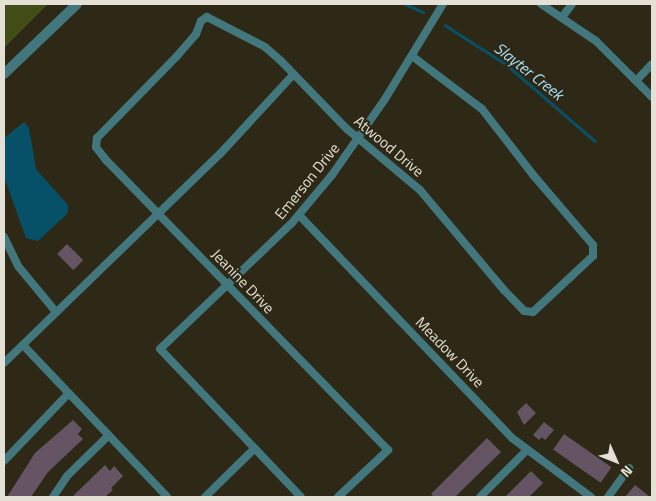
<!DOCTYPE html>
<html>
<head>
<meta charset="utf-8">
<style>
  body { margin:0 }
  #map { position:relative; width:656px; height:501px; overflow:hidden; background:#2e2816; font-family:"Titillium Web",sans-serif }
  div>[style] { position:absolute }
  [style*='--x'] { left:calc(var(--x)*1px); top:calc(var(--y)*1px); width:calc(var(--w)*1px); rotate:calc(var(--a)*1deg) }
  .green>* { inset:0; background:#424c17 }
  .water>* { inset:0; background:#075168 }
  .stream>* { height:2.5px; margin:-1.25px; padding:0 1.25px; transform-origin:1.25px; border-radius:1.25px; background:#075168 }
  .building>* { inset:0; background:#645464; transform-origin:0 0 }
  .minor>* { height:8px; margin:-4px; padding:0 4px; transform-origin:4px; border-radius:4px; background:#42777d }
  .tertiary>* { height:10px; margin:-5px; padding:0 5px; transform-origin:5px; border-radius:5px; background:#42777d }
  span { translate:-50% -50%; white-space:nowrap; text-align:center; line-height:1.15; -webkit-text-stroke:4px #2e2816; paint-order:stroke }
  .street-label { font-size:15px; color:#e4e0d5 }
  .water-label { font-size:16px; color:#ade1f8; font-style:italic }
  .frame { position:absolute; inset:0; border:5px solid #e4e0d5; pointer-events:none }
  .north { position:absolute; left:591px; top:436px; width:50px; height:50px; -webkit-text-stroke:4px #2e2816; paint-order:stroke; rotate:134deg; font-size:14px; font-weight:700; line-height:20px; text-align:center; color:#e4e0d5 }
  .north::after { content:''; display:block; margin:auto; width:18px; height:22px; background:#e4e0d5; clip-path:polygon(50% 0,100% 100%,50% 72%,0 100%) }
</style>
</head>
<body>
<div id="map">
  <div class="green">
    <i style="clip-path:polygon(4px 4px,48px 4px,4px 48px)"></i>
  </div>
  <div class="water">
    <i style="clip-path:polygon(24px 122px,29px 128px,36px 169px,68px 205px,68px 213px,38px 241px,26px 238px,4px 177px,4px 138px)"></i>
  </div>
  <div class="stream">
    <i style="--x:405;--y:4;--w:20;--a:24"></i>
    <i style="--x:445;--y:25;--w:74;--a:32.8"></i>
    <i style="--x:507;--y:65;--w:116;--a:40.8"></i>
  </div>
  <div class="building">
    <i style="left:67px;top:244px;width:23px;height:14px;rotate:45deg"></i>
    <i style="clip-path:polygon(526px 403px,536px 413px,524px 425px,517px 412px)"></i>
    <i style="clip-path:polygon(73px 420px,82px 429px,78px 434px,83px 439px,48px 472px,31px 497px,7px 497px,35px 453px)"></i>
    <i style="clip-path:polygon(544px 422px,554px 430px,545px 440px,542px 437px,539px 440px,533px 435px)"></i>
    <i style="left:564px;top:434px;width:58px;height:19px;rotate:35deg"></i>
    <i style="clip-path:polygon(487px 438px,501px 452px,455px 497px,434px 497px,431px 494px)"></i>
    <i style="clip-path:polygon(105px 465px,110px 471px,114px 466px,123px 476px,111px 488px,113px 490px,105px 497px,72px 497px)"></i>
    <i style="clip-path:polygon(531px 471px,543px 483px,529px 497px,505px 497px)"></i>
    <i style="clip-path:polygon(635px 485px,650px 497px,625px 497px)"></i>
  </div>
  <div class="minor">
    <i style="--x:541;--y:4;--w:66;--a:33.9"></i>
    <i style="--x:596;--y:41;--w:79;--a:45"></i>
    <i style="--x:563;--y:16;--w:15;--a:-53"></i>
    <i style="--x:636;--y:81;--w:23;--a:-47"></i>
    <i style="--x:299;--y:215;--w:308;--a:46.3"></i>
    <i style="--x:512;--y:438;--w:99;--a:36.8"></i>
    <i style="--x:4;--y:237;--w:32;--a:64"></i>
    <i style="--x:18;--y:266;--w:60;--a:50.4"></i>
    <i style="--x:23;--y:345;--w:209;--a:46.5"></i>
    <i style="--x:4;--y:363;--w:301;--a:-44.1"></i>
    <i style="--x:220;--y:154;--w:106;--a:-47.3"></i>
    <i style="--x:4;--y:461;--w:93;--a:-46.3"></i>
    <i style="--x:53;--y:497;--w:25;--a:-56"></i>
    <i style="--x:67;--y:476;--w:56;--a:-44.3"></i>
    <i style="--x:205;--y:497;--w:69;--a:-44.4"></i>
    <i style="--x:301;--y:497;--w:204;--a:-133.6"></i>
    <i style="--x:160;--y:349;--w:181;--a:-43.7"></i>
    <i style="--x:291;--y:224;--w:64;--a:-50.1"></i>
    <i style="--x:332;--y:175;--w:93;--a:-55.1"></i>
    <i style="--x:385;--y:99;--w:111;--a:-58.6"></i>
    <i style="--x:338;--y:497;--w:69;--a:-43.2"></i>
    <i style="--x:388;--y:450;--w:405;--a:-134.2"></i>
    <i style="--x:106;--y:160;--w:16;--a:-128"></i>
    <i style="--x:96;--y:147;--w:9;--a:-84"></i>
    <i style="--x:97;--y:138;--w:115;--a:-45.7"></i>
    <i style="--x:177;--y:56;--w:29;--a:-49"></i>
    <i style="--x:196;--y:34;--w:14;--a:-69"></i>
    <i style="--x:201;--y:21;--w:7;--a:-34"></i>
    <i style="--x:207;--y:17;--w:65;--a:27.3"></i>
    <i style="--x:265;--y:47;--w:21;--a:41"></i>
    <i style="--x:281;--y:61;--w:95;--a:45.9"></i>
    <i style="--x:347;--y:129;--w:95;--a:39.9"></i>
    <i style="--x:420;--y:190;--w:131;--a:50"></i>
    <i style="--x:504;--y:290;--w:29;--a:46"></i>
    <i style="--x:524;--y:311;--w:9;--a:6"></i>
    <i style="--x:533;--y:312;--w:82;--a:-43"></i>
    <i style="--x:593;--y:256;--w:11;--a:-90"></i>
    <i style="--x:593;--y:245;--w:91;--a:-130.5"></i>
    <i style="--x:534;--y:176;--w:85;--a:-127.8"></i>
    <i style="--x:482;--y:109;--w:88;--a:-142.9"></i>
    <i style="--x:480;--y:497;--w:65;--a:-45"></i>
    <i style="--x:608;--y:497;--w:36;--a:-54"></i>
  </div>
  <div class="tertiary">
    <i style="--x:4;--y:74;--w:101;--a:-43.8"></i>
  </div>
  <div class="street-label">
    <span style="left:389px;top:146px;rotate:40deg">Atwood Drive</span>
    <span style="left:307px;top:181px;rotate:-51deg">Emerson Drive</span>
    <span style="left:243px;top:281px;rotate:46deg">Jeanine Drive</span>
    <span style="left:450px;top:352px;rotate:46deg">Meadow Drive</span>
  </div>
  <div class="water-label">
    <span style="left:529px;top:71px;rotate:38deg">Slayter Creek</span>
  </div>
  <div class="frame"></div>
  <div class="north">N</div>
</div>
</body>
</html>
